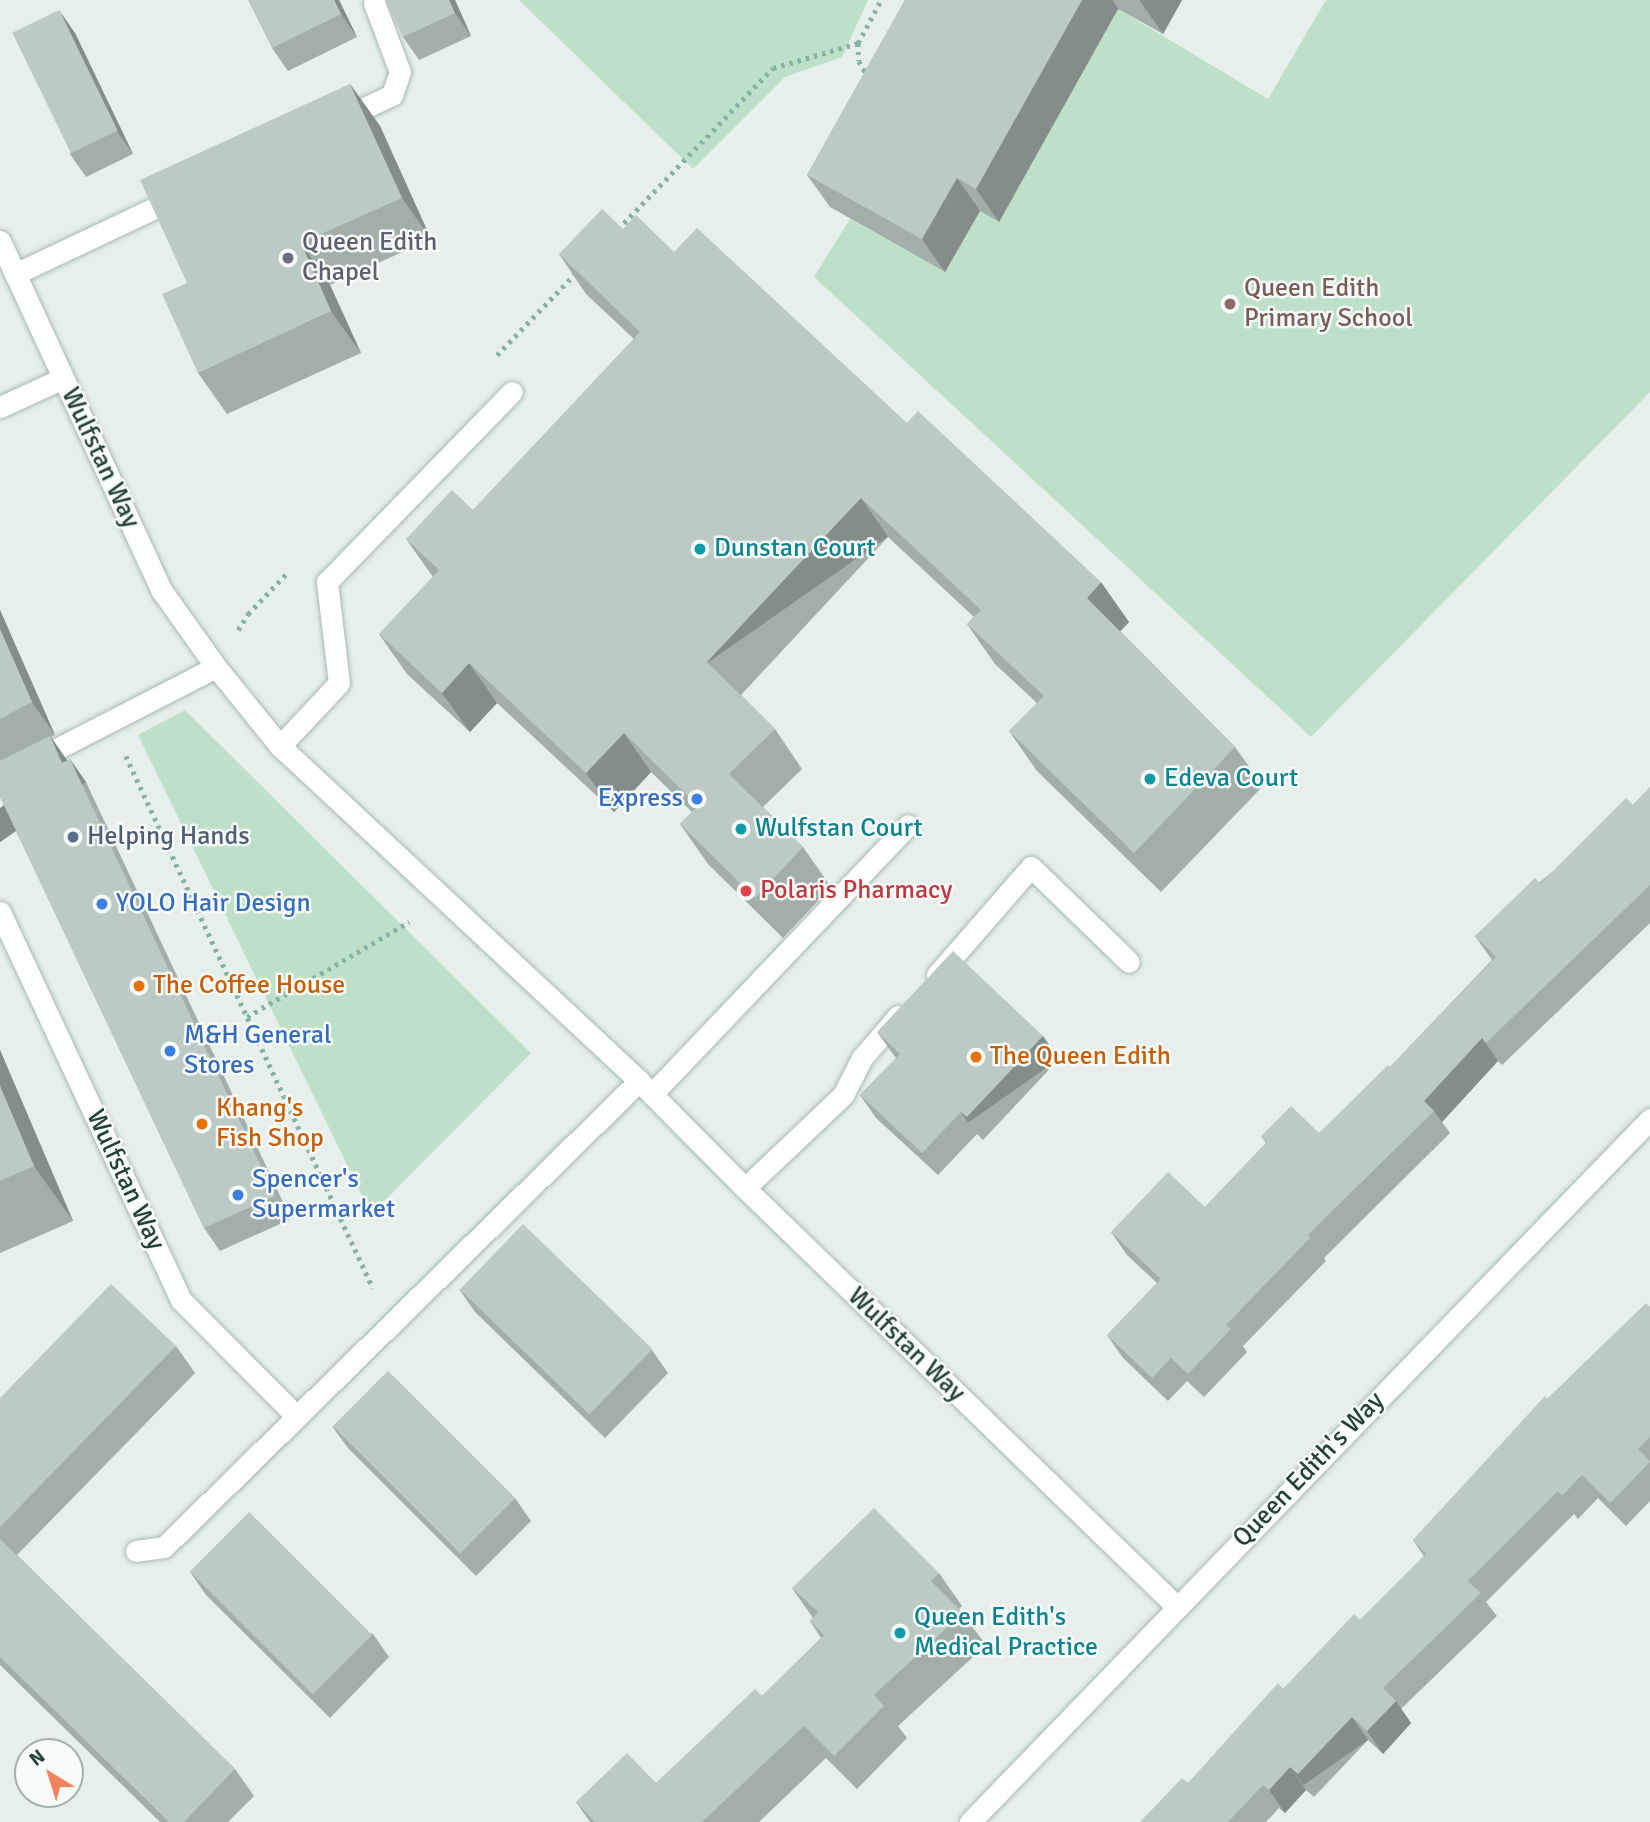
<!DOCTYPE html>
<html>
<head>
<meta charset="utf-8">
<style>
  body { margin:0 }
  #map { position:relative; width:1650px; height:1822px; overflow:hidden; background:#e6efeb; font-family:Signika,sans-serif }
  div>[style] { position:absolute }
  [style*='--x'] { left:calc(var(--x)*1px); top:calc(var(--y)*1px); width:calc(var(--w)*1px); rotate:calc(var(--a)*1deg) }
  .green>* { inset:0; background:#bfe0c8 }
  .path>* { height:4.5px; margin-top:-2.25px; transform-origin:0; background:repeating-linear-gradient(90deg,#86b3a5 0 3.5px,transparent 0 8.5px) }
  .roads { filter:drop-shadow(0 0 2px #a8b8b2) drop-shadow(0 0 2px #a8b8b2) }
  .service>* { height:21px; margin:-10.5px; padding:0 10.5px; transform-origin:10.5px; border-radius:10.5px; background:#fff }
  .minor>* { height:21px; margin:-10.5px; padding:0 10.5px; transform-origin:10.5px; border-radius:10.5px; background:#fff }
  .tertiary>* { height:21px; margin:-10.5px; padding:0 10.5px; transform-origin:10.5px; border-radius:10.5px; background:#fff }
  .wall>* { inset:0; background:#a1aea9 }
  .shaded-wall>* { inset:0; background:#838d89; transform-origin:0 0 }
  .building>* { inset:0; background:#bbcac4; transform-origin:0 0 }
  .dots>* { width:19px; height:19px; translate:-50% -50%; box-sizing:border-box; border:4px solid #f7fbf9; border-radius:50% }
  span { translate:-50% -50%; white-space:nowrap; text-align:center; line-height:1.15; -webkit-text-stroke:5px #f7fbf9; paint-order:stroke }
  .worship-label { font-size:26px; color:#5b616d }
  .left { translate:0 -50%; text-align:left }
  .education-label { font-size:26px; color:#785e54 }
  .street-label { font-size:26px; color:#24423a }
  .culture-label { font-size:26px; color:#0d838f }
  .shop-label { font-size:26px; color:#366cbe }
  .right { translate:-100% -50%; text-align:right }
  .service-label { font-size:26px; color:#4e5e75 }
  .health-label { font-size:26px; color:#be3a42 }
  .food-label { font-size:26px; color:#c56008 }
  .north { position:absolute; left:14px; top:1738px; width:70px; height:70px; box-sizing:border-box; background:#f7fbf9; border:2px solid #a3b1ad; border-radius:50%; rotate:322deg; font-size:19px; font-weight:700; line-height:28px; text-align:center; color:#24423a }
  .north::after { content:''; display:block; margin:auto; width:24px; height:32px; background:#f4845f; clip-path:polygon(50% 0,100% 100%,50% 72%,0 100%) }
</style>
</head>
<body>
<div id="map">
  <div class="green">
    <i style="clip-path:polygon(519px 0,868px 0,842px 57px,785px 77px,693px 169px)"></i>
    <i style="clip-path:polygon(1326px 0,1650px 0,1650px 392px,1311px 737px,814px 277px,850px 219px,945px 272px,980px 211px,999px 221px,1118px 9px,1268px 99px)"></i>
    <i style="clip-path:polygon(185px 710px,531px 1053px,371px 1214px,138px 735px)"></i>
  </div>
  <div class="path">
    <i style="--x:858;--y:43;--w:18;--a:87"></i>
    <i style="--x:859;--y:61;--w:16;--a:60"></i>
    <i style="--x:618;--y:229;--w:223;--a:-46.1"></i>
    <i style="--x:773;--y:68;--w:89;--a:-16.4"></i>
    <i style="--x:858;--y:43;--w:49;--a:-61.9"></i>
    <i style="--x:497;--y:355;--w:114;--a:-46.1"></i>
    <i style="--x:238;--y:630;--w:19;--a:-58"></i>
    <i style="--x:248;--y:614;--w:57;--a:-46.4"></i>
    <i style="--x:126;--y:756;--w:587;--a:65.1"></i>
    <i style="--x:247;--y:1017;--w:188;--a:-30.4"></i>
  </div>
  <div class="roads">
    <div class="service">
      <i style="--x:343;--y:118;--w:54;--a:-25.1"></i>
      <i style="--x:392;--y:95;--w:24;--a:-71"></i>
      <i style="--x:400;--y:72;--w:74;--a:-110.6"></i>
      <i style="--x:15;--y:274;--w:180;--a:-25.3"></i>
      <i style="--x:0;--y:407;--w:69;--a:-24.7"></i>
      <i style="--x:280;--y:746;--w:86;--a:-46.9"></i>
      <i style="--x:339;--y:683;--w:102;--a:-96.8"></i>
      <i style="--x:327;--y:582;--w:265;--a:-45.8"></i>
      <i style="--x:0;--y:778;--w:243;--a:-27.2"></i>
      <i style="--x:0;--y:912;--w:428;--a:65"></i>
      <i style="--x:181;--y:1300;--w:163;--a:45.2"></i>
      <i style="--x:937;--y:975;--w:143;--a:-49"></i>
      <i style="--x:1031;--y:867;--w:136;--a:44.1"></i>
      <i style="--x:652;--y:1094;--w:371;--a:-46.4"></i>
      <i style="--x:745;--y:1188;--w:135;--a:-43.5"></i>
      <i style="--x:843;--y:1095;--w:42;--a:-62.8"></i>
      <i style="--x:862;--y:1058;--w:55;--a:-49.4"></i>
    </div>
    <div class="minor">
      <i style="--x:0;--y:241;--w:386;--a:65.2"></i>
      <i style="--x:162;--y:591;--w:93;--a:54.6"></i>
      <i style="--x:216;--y:667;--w:102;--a:51"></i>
      <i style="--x:280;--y:746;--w:491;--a:43"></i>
      <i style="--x:639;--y:1081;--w:151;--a:45.3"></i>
      <i style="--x:745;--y:1188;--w:602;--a:44.12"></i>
      <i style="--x:136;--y:1551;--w:28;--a:-8"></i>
      <i style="--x:164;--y:1547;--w:665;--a:-44.45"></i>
    </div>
    <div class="tertiary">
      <i style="--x:970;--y:1822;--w:978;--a:-45.95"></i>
    </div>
  </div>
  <div class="wall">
    <i style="clip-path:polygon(339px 0,357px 37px,288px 71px,272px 48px)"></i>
    <i style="clip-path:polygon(386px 0,455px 0,471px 36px,419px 60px,403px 37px)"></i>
    <i style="clip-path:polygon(905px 0,1182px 0,1163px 34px,1118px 9px,999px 222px,980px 211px,945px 272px,830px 207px,807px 175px)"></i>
    <i style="clip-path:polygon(75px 33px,133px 154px,86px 177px,70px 154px)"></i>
    <i style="clip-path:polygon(350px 84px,380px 126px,431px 239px,330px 285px,361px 353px,227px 414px,198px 373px,187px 283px)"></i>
    <i style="clip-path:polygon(623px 229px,674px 252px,907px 423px,1129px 622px,1120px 631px,1235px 747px,1263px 786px,1161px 892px,1037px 771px,1009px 731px,1037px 703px,995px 664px,967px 624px,974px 617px,888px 537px,741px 695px,775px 729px,802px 769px,763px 807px,803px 847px,831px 887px,783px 938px,708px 864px,680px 824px,692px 812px,651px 772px,614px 812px,497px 703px,470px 732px,407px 674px,379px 634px,433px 577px,406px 539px,473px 510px,634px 339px,586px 294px,559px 254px)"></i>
    <i style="clip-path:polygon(0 610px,55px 735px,51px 737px,67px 760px,86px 782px,291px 1219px,220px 1251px,204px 1228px,0 797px)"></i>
    <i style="clip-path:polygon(1650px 787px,1650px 923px,1502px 1065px,1498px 1061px,1442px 1122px,1450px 1133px,1324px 1258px,1326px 1261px,1243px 1346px,1247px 1352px,1204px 1397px,1187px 1381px,1168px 1401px,1123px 1358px,1107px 1335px,1157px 1283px,1127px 1255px,1111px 1232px,1205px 1207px,1266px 1143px,1261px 1136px,1319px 1133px,1390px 1067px,1492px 960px,1475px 936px,1633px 805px)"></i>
    <i style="clip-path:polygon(877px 1032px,1059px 1059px,983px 1140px,977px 1134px,938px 1175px,876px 1118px,860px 1095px,896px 1058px)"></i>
    <i style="clip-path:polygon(0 1050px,73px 1221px,0 1253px)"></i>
    <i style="clip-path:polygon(459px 1289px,652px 1350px,668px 1373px,605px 1438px,475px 1312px)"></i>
    <i style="clip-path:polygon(1650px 1307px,1650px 1501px,1626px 1526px,1598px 1498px,1578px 1519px,1574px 1514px,1486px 1602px,1497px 1616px,1401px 1709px,1411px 1723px,1383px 1754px,1368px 1740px,1314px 1797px,1306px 1790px,1285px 1813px,1279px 1808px,1266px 1822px,1140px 1822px,1188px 1783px,1283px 1689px,1360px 1620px,1424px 1556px,1413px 1540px,1547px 1399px)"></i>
    <i style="clip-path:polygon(176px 1346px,195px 1373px,17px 1555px,235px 1769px,254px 1796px,228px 1822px,160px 1822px,0 1665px,0 1398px)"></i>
    <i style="clip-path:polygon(332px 1426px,515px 1498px,531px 1521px,476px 1576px,348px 1448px)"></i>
    <i style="clip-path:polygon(190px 1572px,373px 1634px,389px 1657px,330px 1718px,206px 1595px)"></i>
    <i style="clip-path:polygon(939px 1573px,962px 1606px,959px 1609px,986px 1645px,898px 1726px,907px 1738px,857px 1789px,826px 1758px,759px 1822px,590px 1822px,576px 1802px,656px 1783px,762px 1696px,821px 1638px,810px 1621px,813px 1618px,792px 1588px)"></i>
  </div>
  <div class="shaded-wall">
    <i style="clip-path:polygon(334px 0,339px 0,357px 37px,341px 14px)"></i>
    <i style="clip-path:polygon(449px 0,455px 0,471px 36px,455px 13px)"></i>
    <i style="clip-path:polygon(1082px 0,1113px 0,1118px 9px,999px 222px,976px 189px)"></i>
    <i style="clip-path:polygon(1141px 0,1182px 0,1163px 34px,1140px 1px)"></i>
    <i style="clip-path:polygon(59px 10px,75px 33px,133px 154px,117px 131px)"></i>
    <i style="clip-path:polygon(350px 84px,380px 126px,431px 239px,402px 198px)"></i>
    <i style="clip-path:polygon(957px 178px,980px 211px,945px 272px,922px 239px)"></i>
    <i style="clip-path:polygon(301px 243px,330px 285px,361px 353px,331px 311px)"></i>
    <i style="left:861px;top:498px;width:47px;height:225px;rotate:55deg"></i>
    <i style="clip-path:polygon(1101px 582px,1129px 622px,1115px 637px,1087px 598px)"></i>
    <i style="clip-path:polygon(0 610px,55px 735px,32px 702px,0 629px)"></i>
    <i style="clip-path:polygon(469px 663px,497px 703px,470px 732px,442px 693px)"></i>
    <i style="clip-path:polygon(624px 733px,651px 772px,614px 812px,586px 773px)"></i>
    <i style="clip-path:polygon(50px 736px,66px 759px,78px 785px,62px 763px)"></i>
    <i style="left:70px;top:759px;width:28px;height:483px;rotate:55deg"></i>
    <i style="left:1043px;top:1036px;width:28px;height:111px;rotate:55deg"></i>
    <i style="clip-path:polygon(1482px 1038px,1498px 1061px,1442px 1122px,1434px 1111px,1424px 1101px)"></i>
    <i style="clip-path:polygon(0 1050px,73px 1221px,34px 1166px,0 1086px)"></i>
    <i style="clip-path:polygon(1396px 1701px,1411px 1723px,1383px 1754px,1367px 1731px)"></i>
    <i style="left:1352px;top:1717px;width:28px;height:79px;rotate:55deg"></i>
    <i style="clip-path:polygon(1290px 1767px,1306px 1790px,1285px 1813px,1269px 1790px)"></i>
  </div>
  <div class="building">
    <i style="clip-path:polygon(248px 0,334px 0,341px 14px,272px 48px)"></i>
    <i style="clip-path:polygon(386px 0,449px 0,455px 13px,403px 37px)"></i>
    <i style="clip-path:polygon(905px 0,1082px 0,976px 189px,957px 178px,922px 239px,807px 175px)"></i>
    <i style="left:59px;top:10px;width:134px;height:52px;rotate:64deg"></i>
    <i style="clip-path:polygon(350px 84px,402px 198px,301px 243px,331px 311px,198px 373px,162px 294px,187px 283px,140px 180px)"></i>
    <i style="clip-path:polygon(602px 209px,623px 229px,636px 215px,674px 252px,697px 228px,907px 423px,918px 411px,1101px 582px,1087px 598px,1235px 747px,1134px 853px,1009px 731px,1044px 696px,967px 624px,981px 610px,861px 498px,707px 662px,775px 729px,729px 774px,803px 847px,755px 898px,680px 824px,698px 806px,624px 733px,586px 773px,469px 663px,442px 693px,379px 634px,439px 570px,406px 539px,452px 490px,473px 510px,640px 332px,559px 254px)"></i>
    <i style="clip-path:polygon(0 629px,32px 702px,0 719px)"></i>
    <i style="clip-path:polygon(50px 736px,62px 763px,70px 759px,275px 1196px,204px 1228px,0 797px,0 761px)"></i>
    <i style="clip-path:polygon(1650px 787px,1650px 885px,1486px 1043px,1482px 1038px,1424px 1101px,1434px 1111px,1308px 1235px,1310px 1238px,1226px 1325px,1231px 1329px,1188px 1374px,1171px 1358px,1152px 1378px,1107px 1335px,1161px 1279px,1111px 1232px,1168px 1172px,1205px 1207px,1267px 1142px,1261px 1136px,1291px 1106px,1319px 1133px,1388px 1065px,1390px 1067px,1496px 957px,1475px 936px,1535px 878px,1540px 884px,1626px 798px,1633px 805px)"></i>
    <i style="clip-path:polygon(953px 951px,1043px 1036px,967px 1117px,961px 1112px,922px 1153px,860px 1095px,900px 1054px,877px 1032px)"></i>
    <i style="clip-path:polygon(0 1086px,34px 1166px,0 1181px)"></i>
    <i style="left:523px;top:1224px;width:180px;height:91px;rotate:44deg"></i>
    <i style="clip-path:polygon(111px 1284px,176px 1346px,0 1527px,0 1398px)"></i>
    <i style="clip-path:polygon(1646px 1303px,1650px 1307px,1650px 1437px,1638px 1449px,1650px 1461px,1650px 1462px,1610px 1503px,1582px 1475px,1562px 1496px,1558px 1491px,1468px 1581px,1481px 1593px,1383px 1688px,1396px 1701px,1367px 1731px,1352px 1717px,1298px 1774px,1290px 1767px,1269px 1790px,1263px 1785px,1228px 1822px,1140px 1822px,1182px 1778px,1188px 1783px,1278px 1683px,1283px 1689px,1354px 1614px,1360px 1620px,1426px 1554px,1413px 1540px,1545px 1396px,1547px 1399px)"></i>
    <i style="left:388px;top:1371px;width:180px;height:78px;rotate:45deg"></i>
    <i style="clip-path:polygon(874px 1508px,939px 1573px,931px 1581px,963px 1613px,874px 1695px,884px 1706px,834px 1756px,804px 1726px,702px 1822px,595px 1822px,576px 1802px,627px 1753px,656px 1783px,755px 1689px,762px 1696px,824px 1635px,810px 1621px,818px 1612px,792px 1588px)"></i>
    <i style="left:249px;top:1512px;width:174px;height:84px;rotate:45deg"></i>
    <i style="clip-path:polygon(0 1539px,235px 1769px,184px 1822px,169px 1822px,0 1657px)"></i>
  </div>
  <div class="dots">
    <i style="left:288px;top:258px;background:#6b7280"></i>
    <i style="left:1230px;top:304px;background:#8d6e63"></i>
    <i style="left:700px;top:549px;background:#0f9aa8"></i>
    <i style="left:1150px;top:779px;background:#0f9aa8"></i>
    <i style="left:697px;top:799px;background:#3f7fe0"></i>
    <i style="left:741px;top:829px;background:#0f9aa8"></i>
    <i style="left:73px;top:837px;background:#5c6f8a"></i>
    <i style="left:746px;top:891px;background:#e0444e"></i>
    <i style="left:102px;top:904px;background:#3f7fe0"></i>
    <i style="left:139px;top:986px;background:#e8710a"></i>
    <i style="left:170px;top:1051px;background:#3f7fe0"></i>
    <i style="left:976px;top:1057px;background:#e8710a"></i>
    <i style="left:202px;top:1124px;background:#e8710a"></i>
    <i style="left:238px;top:1195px;background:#3f7fe0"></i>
    <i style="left:900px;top:1633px;background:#0f9aa8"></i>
  </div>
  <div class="worship-label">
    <span class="left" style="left:302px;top:258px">Queen Edith<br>Chapel</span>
  </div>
  <div class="education-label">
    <span class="left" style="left:1244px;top:304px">Queen Edith<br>Primary School</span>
  </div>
  <div class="street-label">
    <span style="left:100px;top:458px;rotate:65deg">Wulfstan Way</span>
    <span style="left:125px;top:1180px;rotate:65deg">Wulfstan Way</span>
    <span style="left:906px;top:1345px;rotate:44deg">Wulfstan Way</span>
    <span style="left:1309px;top:1470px;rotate:-46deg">Queen Edith's Way</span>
  </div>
  <div class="culture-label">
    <span class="left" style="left:714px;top:549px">Dunstan Court</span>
    <span class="left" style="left:1164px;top:779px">Edeva Court</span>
    <span class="left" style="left:755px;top:829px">Wulfstan Court</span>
    <span class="left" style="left:914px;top:1633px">Queen Edith's<br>Medical Practice</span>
  </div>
  <div class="shop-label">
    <span class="right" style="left:683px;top:799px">Express</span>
    <span class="left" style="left:116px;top:904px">YOLO Hair Design</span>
    <span class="left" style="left:184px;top:1051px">M&amp;H General<br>Stores</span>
    <span class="left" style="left:252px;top:1195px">Spencer's<br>Supermarket</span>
  </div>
  <div class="service-label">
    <span class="left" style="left:87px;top:837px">Helping Hands</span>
  </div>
  <div class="health-label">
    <span class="left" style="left:760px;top:891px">Polaris Pharmacy</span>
  </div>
  <div class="food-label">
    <span class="left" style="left:153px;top:986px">The Coffee House</span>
    <span class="left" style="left:990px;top:1057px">The Queen Edith</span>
    <span class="left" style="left:216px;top:1124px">Khang's<br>Fish Shop</span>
  </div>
  <div class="north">N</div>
</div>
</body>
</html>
